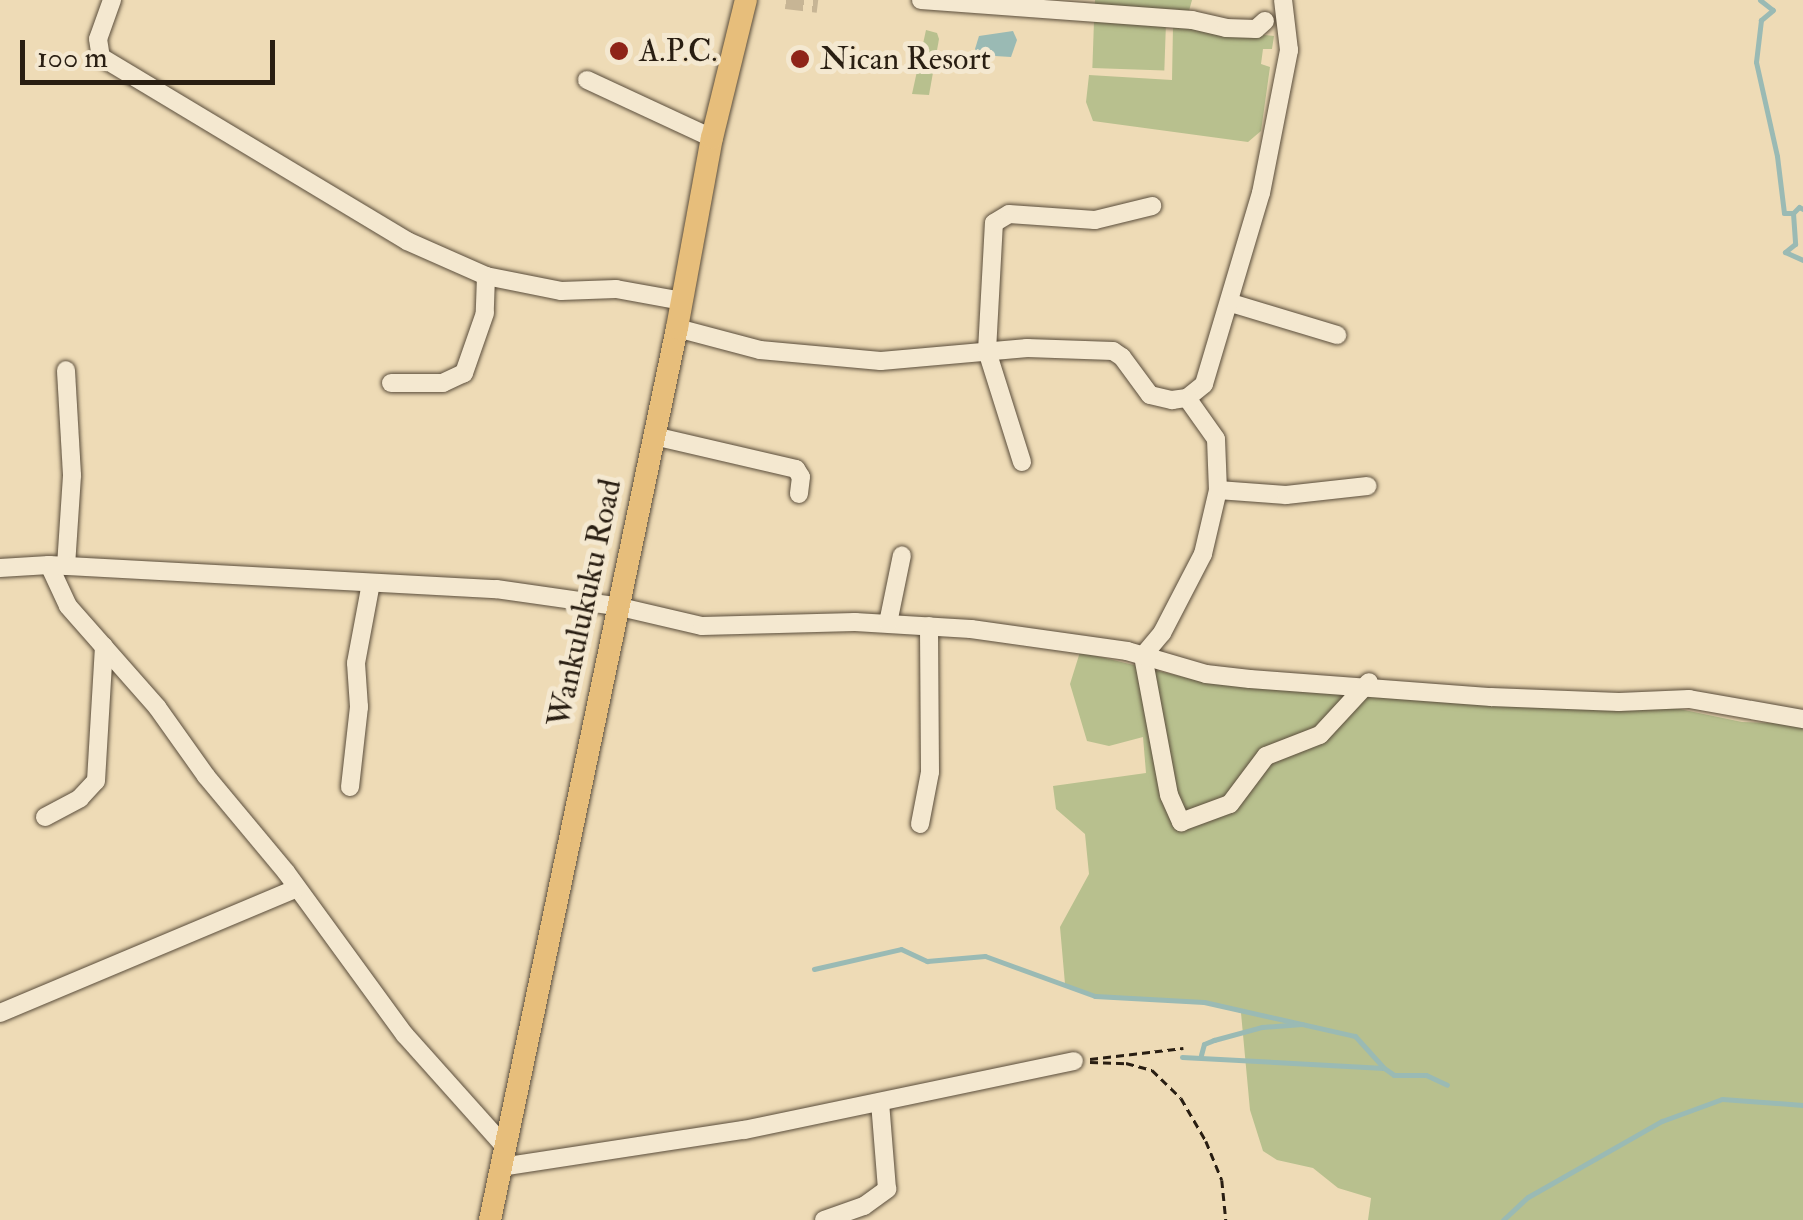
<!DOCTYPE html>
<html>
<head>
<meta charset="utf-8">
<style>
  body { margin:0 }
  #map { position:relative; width:1803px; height:1220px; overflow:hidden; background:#eedbb6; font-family:"IM FELL Double Pica",serif }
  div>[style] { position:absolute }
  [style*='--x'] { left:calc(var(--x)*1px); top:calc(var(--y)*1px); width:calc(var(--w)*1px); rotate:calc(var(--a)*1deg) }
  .green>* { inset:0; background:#b8c08e; transform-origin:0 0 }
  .water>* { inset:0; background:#9abab4 }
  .stream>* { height:5px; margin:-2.5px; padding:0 2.5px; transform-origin:2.5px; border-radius:2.5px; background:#9abab4 }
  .minor-tunnel>* { height:18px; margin-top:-9px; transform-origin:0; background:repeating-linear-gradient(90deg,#c7b595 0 18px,transparent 0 27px) }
  .path>* { height:2.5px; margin-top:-1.25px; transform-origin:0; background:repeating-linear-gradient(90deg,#291e12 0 8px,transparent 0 13px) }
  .roads { filter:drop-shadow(0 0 2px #5a4d3b) drop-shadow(0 0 2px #5a4d3b) }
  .minor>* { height:18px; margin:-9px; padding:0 9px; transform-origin:9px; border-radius:9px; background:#f4e8d0 }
  .major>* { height:22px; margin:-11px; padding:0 11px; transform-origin:11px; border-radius:11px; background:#e7be7b }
  .dots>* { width:28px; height:28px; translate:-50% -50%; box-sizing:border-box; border:5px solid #f4e8d0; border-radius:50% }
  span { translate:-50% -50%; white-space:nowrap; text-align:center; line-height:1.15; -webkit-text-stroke:10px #f4e8d0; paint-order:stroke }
  .poi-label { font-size:32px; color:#291e12 }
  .left { translate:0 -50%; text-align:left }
  .street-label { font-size:32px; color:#291e12 }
  .scale { position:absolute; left:20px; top:40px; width:255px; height:45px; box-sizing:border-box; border:5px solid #291e12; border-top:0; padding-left:12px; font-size:30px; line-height:35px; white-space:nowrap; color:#291e12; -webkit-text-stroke:8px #f4e8d0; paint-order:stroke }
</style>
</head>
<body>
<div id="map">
  <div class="green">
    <i style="clip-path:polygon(1095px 0,1192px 0,1187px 18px,1095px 5px)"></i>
    <i style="left:1094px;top:21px;width:72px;height:47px;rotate:2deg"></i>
    <i style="clip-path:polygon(1173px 26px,1274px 36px,1272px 49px,1263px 49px,1261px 64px,1270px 67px,1261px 131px,1248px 142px,1093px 121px,1086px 102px,1089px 75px,1172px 80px)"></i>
    <i style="clip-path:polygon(926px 30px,937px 33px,939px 39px,929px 95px,912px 94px)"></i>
    <i style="clip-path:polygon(1080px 652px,1204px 682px,1670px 707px,1742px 722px,1803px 724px,1803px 1220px,1368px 1220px,1371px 1198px,1338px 1188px,1313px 1168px,1277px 1160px,1263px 1151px,1250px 1110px,1241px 1013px,1204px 1002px,1095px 996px,1065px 984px,1060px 927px,1089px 874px,1085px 834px,1056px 809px,1053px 786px,1146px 773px,1143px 737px,1109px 746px,1087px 741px,1070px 684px)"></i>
  </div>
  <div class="water">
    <i style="clip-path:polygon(1013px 31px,1017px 40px,1011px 57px,979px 55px,975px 49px,979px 36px)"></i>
  </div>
  <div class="stream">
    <i style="--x:1760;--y:0;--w:16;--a:38"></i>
    <i style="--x:1773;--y:10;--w:16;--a:140"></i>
    <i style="--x:1761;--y:20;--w:42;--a:96.8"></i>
    <i style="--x:1756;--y:62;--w:96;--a:77.4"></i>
    <i style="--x:1777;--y:156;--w:57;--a:83"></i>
    <i style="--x:1784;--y:213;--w:9;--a:0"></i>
    <i style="--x:1803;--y:209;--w:4;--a:-153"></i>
    <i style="--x:1799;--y:207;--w:8;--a:135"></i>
    <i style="--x:1793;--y:213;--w:31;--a:86"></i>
    <i style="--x:1795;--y:244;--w:13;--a:141"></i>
    <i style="--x:1785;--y:252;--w:20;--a:24"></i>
    <i style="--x:814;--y:969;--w:89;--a:-12.9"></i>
    <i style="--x:901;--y:949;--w:29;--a:25"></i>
    <i style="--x:927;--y:961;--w:58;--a:-4.9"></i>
    <i style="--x:985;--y:956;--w:117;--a:20"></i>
    <i style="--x:1095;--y:996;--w:109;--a:3.2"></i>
    <i style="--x:1204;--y:1002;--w:155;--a:12.7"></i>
    <i style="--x:1355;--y:1036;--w:43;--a:47.8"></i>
    <i style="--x:1201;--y:1055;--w:11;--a:-75"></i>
    <i style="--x:1204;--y:1044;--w:11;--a:-22"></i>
    <i style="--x:1214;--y:1040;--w:50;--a:-15.2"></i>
    <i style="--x:1262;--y:1027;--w:40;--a:-4.3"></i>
    <i style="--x:1182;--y:1057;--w:202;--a:3.1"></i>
    <i style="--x:1384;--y:1068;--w:12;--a:35"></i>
    <i style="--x:1394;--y:1075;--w:32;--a:0"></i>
    <i style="--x:1426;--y:1075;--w:23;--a:25"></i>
    <i style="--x:1503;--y:1220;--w:34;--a:-43"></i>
    <i style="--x:1528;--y:1197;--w:154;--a:-29.6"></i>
    <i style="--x:1662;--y:1121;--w:64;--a:-20.1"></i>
    <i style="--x:1722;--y:1099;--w:81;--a:4.2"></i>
  </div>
  <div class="minor-tunnel">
    <i style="--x:786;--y:0;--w:32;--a:7"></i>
  </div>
  <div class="path">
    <i style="--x:1090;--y:1059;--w:94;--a:-6.7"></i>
    <i style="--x:1090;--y:1062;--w:36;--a:2"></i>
    <i style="--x:1126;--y:1063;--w:27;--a:15"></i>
    <i style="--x:1152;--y:1070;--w:40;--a:44"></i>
    <i style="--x:1181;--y:1098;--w:50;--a:59.8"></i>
    <i style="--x:1206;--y:1141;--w:42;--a:67.7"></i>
    <i style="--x:1222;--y:1180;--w:40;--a:84.3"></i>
  </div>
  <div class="roads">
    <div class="minor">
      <i style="--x:112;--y:0;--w:41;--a:109.7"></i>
      <i style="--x:98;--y:39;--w:18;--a:81"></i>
      <i style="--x:101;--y:57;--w:357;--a:31"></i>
      <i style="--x:407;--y:241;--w:86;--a:23.9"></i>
      <i style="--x:486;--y:276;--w:37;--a:92"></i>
      <i style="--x:485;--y:313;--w:64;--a:109.3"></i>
      <i style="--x:464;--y:373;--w:23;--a:155"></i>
      <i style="--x:443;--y:383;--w:52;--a:180"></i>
      <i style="--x:921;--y:0;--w:272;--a:4.2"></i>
      <i style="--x:1192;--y:20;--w:35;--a:13"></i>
      <i style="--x:1226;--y:28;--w:30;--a:2"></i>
      <i style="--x:1256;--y:29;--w:12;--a:-42"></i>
      <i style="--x:587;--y:80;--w:138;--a:24.9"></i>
      <i style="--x:486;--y:276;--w:76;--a:11.3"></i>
      <i style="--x:561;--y:291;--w:55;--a:-2.1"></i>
      <i style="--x:616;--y:289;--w:68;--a:10.2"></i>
      <i style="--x:1231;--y:303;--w:111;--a:16.8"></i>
      <i style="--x:677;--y:328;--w:86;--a:14.8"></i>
      <i style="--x:760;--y:350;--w:121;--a:5.2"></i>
      <i style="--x:881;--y:361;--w:147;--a:-5.1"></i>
      <i style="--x:1027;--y:348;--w:86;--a:2"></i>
      <i style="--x:1113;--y:351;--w:11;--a:34"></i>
      <i style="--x:1122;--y:357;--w:47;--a:53.6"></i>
      <i style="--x:1150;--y:395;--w:23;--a:13"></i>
      <i style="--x:1172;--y:400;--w:15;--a:-8"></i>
      <i style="--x:1187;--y:398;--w:22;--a:-39"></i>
      <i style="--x:1204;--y:384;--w:199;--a:-73.4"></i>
      <i style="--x:1261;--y:193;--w:146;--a:-78.9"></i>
      <i style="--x:1289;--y:50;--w:50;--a:-96.8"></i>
      <i style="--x:1187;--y:398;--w:50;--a:54.7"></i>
      <i style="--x:1216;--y:439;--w:51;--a:87.8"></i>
      <i style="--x:1218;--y:490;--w:68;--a:4.2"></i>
      <i style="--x:1286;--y:495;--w:82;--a:-6.3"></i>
      <i style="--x:654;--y:436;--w:146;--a:13.1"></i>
      <i style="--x:796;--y:469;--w:9;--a:58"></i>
      <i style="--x:801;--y:477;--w:17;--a:97"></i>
      <i style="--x:1022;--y:462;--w:116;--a:-107.5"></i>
      <i style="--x:987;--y:351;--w:128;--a:-86.9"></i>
      <i style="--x:994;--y:223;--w:17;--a:-31"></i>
      <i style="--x:1009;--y:214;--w:86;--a:4"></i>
      <i style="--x:1095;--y:220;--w:59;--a:-13.8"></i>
      <i style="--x:1218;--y:490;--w:66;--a:103.2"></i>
      <i style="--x:1203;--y:554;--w:89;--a:117.4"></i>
      <i style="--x:1162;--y:633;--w:30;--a:130"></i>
      <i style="--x:1143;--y:656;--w:141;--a:79.4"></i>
      <i style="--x:1169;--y:795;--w:30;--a:66"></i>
      <i style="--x:1181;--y:822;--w:52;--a:-20.2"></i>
      <i style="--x:1230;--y:804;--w:60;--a:-53.1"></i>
      <i style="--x:1266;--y:756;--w:58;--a:-21.3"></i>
      <i style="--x:1320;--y:735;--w:72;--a:-47.2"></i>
      <i style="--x:49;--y:565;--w:45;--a:65.1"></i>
      <i style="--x:68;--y:606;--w:135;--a:48.6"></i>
      <i style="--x:157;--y:707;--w:85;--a:54.6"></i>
      <i style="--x:206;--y:776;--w:125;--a:50.2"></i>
      <i style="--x:286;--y:872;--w:202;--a:53.9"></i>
      <i style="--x:405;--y:1035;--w:150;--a:48.2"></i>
      <i style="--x:66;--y:566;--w:91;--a:-86.2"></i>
      <i style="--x:72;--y:475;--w:105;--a:-93.3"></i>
      <i style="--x:0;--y:568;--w:49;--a:-3.5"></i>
      <i style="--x:49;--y:565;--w:448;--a:3.1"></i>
      <i style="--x:496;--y:589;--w:121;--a:8.1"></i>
      <i style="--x:616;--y:606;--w:88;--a:13.1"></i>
      <i style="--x:702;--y:626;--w:153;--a:-1.5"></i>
      <i style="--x:855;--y:622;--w:116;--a:3.5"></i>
      <i style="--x:971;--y:629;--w:158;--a:8"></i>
      <i style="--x:1127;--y:651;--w:82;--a:16.2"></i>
      <i style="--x:1206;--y:674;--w:44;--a:6.5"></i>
      <i style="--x:1250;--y:679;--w:242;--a:4.3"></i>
      <i style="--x:1491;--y:697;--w:128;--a:2.2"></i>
      <i style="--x:1619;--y:702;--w:70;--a:-2.5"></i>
      <i style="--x:1689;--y:699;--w:116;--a:10"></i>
      <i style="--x:888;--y:623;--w:69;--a:-78.4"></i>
      <i style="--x:350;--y:787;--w:81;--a:-83.6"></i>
      <i style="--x:359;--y:707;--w:44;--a:-93.9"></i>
      <i style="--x:356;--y:663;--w:81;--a:-79.4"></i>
      <i style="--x:45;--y:817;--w:40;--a:-28"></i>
      <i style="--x:80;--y:798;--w:23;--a:-47"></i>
      <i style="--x:96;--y:781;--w:135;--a:-86.6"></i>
      <i style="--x:920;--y:824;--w:53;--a:-79.1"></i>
      <i style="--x:930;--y:772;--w:146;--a:-90.4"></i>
      <i style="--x:0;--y:1013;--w:322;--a:-22.8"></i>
      <i style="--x:501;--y:1167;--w:246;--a:-8.7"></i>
      <i style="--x:744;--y:1130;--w:337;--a:-11.8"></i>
      <i style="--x:824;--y:1220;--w:42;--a:-19.3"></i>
      <i style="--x:864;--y:1206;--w:29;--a:-36"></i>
      <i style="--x:887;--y:1189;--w:87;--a:-94.6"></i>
    </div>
    <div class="major">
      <i style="--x:490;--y:1220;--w:911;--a:-78.16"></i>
      <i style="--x:677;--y:328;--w:193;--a:-79.6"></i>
      <i style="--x:712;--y:138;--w:142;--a:-76.2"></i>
    </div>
  </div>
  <div class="dots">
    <i style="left:619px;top:51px;background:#8f2418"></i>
    <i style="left:800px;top:59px;background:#8f2418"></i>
  </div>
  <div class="poi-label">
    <span class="left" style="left:639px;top:51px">A.P.C.</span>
    <span class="left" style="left:820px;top:59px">Nican Resort</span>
  </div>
  <div class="street-label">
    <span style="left:585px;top:603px;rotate:-78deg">Wankulukuku Road</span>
  </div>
  <div class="scale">100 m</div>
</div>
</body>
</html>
